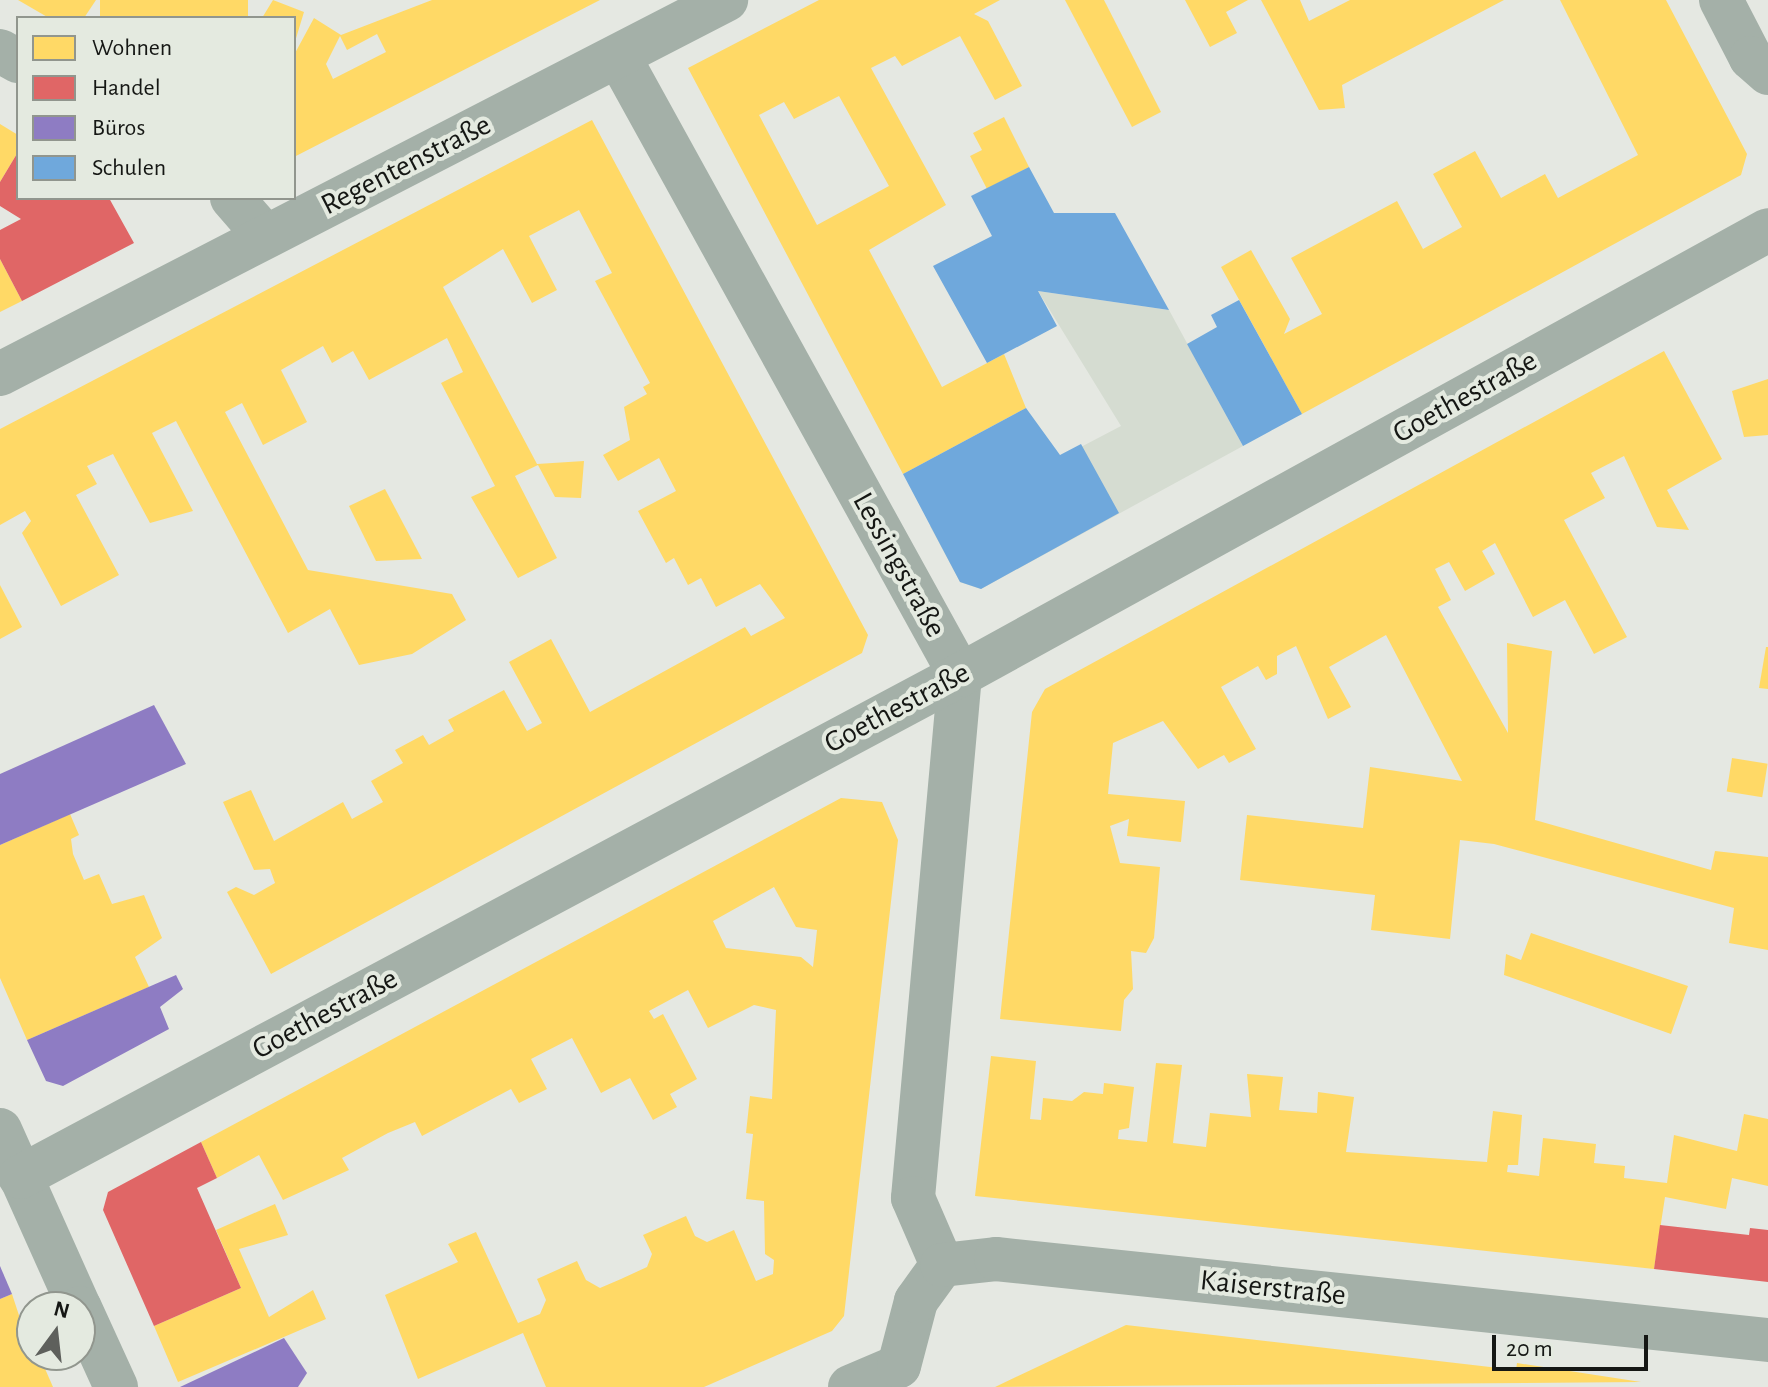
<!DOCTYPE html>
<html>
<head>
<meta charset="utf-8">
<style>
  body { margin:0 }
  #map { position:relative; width:1768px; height:1387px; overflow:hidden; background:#e5e8e2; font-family:"Alegreya Sans",sans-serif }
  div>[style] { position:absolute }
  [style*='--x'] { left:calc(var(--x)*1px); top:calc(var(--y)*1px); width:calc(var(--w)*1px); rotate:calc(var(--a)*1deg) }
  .built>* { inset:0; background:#d5dcd1 }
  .homes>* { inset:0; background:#ffd966; transform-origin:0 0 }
  .shops>* { inset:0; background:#e06666 }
  .offices>* { inset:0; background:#8e7cc3 }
  .schools>* { inset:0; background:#6fa8dc }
  .minor>* { height:44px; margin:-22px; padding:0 22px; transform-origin:22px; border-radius:22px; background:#a4b0a8 }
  span { translate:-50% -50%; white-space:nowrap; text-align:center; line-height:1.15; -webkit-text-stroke:8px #e4eae0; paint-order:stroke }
  .street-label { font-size:30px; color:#151714 }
  .legend { position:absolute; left:16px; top:16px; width:280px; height:184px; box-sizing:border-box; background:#e4eae0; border:2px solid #91968e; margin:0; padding:10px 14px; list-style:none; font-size:24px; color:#151714 }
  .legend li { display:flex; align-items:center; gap:16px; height:40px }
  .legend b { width:40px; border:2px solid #91968e }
  .north { position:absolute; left:16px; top:1291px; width:80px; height:80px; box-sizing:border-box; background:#e4eae0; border:2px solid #91968e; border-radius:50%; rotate:15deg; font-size:22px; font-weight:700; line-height:32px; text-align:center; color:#151714 }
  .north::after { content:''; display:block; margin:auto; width:28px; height:36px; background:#5e605c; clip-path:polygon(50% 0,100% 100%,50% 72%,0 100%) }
  .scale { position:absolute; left:1492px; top:1335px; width:156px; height:36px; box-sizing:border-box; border:4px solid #151714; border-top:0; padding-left:10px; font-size:24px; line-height:28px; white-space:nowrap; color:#151714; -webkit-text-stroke:6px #e4eae0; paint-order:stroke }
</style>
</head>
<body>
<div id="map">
  <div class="built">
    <i style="clip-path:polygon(1038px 291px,1169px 310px,1243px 446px,981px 589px,960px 582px,930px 526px,1121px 426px)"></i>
  </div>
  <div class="homes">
    <i style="clip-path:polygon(18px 0,96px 0,84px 18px,49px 18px)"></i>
    <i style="left:100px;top:0;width:148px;height:21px"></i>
    <i style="clip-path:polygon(273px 0,304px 12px,294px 45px,294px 18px,262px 18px)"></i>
    <i style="clip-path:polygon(evenodd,432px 0,600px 0,294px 157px,294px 55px,314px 18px,341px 35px,432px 0,377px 34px,386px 52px,333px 79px,326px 64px,340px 36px,347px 50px,377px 34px)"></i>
    <i style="clip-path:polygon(evenodd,819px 0,1000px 0,974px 14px,988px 21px,1022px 86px,995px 100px,960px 36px,902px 66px,895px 56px,871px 68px,946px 205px,869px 250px,942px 387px,1004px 354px,1026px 408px,903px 474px,688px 68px,819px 0,839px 96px,889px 186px,817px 225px,759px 115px,784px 102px,794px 119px,839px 96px)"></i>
    <i style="clip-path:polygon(1065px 0,1104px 0,1161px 112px,1132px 127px)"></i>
    <i style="clip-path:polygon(1185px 0,1248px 0,1226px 12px,1237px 33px,1210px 47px)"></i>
    <i style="clip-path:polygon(1261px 0,1300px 0,1309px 21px,1350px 0,1504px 0,1342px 85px,1345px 108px,1319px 110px)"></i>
    <i style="clip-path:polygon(1560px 0,1666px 0,1747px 154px,1741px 175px,1302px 414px,1221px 267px,1251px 250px,1290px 319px,1284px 334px,1322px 314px,1291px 258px,1397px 201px,1423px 249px,1462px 227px,1433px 174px,1475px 151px,1501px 198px,1545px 174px,1558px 198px,1638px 155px)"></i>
    <i style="clip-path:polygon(1004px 117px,1029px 167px,987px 189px,970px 156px,982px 150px,973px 133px)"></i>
    <i style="clip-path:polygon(592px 120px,868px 635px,862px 653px,271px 974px,227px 892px,236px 887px,254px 895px,275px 883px,270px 869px,254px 870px,223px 802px,251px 790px,274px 841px,343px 802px,352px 819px,383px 802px,371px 781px,403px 763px,395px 750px,423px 735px,429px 745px,454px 731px,448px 720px,504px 690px,527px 731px,542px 723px,509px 662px,551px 639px,590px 712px,745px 627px,751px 636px,785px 618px,760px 584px,716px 607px,701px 578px,688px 585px,674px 558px,666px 563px,638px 511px,676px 491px,659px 458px,618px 481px,603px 455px,630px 440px,624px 407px,647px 394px,643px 387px,650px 383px,595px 281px,612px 273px,579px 210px,529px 236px,557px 290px,532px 303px,503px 249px,443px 287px,537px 464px,584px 461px,581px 498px,555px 497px,538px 465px,515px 476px,557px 558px,518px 578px,471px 497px,495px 486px,441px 383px,463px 372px,447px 338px,369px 380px,353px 351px,332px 363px,323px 346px,281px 370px,307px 422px,263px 445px,242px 403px,225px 412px,308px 570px,452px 594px,466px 620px,412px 654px,359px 665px,330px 609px,288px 633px,176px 421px,152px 433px,193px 511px,150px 523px,113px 454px,87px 466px,97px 484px,76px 495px,119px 575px,61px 606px,22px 533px,31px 521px,25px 511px,0 525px,0 429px)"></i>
    <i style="clip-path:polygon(0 124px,18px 135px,18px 152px,0 182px)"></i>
    <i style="clip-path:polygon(0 259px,22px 301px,0 312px)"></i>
    <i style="clip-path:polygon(1664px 351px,1722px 459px,1667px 490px,1689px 530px,1657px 527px,1624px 456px,1591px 473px,1605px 498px,1564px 520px,1627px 637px,1594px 654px,1565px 600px,1533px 617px,1495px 543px,1482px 551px,1495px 574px,1465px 591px,1449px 562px,1435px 569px,1451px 600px,1438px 607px,1508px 733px,1507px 643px,1552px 651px,1535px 820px,1711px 870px,1715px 851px,1768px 857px,1768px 950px,1729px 943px,1734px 908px,1494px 844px,1460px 840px,1450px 939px,1371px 930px,1375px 895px,1240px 880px,1247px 815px,1363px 828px,1370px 767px,1462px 781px,1386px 635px,1329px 667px,1351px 707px,1328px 719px,1296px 646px,1277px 656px,1277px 674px,1266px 680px,1258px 666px,1221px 687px,1256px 749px,1229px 763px,1224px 755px,1198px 769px,1163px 721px,1113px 743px,1108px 794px,1185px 801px,1181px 842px,1127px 836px,1129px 819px,1110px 826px,1120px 863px,1160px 867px,1154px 938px,1146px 953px,1131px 951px,1133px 989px,1124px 1000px,1121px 1031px,1000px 1019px,1032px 712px,1045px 689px)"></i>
    <i style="clip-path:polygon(1768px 379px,1768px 435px,1744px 437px,1732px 391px)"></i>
    <i style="clip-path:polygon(385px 489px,422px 559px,376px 561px,349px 506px)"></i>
    <i style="clip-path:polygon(0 585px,22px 627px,0 639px)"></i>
    <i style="clip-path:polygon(1766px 647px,1768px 647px,1768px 689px,1759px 688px)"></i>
    <i style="left:1732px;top:758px;width:36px;height:34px;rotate:9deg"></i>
    <i style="clip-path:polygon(evenodd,841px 798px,882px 802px,898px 840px,844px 1316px,832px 1331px,704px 1387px,546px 1387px,523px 1333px,418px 1379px,385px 1295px,458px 1262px,448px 1244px,476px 1232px,518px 1323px,540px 1314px,546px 1300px,537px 1279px,577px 1261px,586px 1280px,600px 1288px,621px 1279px,647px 1267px,652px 1254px,643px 1235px,686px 1216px,695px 1236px,707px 1242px,734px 1230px,756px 1281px,773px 1274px,774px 1260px,765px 1254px,764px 1201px,746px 1199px,753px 1134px,746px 1133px,750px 1096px,772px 1099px,776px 1010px,754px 1005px,708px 1028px,688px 990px,649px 1011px,654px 1019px,663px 1014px,697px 1079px,670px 1094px,677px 1107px,653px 1120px,630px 1078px,601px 1093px,572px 1038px,531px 1059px,547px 1089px,519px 1103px,511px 1089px,422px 1136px,415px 1122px,388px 1133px,342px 1158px,349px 1170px,283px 1200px,259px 1155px,217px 1178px,201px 1142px,841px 798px,774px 887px,796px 927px,817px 930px,813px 967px,801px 957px,726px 948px,713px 921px,774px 887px)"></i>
    <i style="clip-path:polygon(70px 814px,79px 835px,71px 839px,73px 854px,84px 880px,99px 874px,112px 904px,144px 895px,162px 938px,135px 957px,149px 987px,27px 1040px,0 978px,0 845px)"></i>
    <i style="clip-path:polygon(1531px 933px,1688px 986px,1671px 1034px,1504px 975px,1506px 954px,1521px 960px)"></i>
    <i style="clip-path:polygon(991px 1056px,1036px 1061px,1030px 1119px,1041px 1120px,1043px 1098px,1072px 1101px,1084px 1092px,1103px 1094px,1104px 1083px,1134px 1087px,1129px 1128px,1119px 1130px,1118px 1139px,1147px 1142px,1156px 1063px,1182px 1065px,1173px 1143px,1206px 1147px,1210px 1113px,1251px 1117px,1247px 1074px,1283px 1077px,1279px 1110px,1317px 1113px,1318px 1092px,1354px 1097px,1346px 1152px,1487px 1162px,1493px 1111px,1522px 1115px,1518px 1165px,1508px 1165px,1507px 1172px,1539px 1176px,1543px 1138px,1596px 1144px,1594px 1163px,1625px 1166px,1624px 1178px,1667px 1183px,1674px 1135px,1737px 1151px,1744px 1114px,1768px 1119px,1768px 1186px,1732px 1178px,1726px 1209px,1665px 1197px,1654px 1269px,975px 1196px)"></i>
    <i style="clip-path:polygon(275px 1204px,288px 1235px,239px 1249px,269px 1317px,313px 1290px,326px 1319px,178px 1382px,154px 1326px,241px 1288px,216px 1230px)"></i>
    <i style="clip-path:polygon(12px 1294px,32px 1355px,39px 1355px,53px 1387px,0 1387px,0 1299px)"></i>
    <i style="clip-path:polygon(1126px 1325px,1516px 1370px,1517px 1363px,1641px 1382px,995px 1387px)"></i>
  </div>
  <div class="shops">
    <i style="clip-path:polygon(18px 152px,18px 198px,109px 198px,134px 243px,22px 301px,0 259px,0 230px,21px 219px,0 206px,0 182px)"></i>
    <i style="clip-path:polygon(201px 1142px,217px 1178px,197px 1188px,241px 1288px,154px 1326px,103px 1210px,108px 1192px)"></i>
    <i style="clip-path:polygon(1660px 1225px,1749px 1235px,1750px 1228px,1768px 1230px,1768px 1282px,1654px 1269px)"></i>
  </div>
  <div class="offices">
    <i style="clip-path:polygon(154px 705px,186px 764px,0 845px,0 774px)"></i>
    <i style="clip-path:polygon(176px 975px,183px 989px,160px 1007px,169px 1029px,63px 1086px,46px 1081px,27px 1040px)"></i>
    <i style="clip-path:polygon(0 1266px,12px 1294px,0 1299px)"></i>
    <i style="clip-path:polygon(284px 1338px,307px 1373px,298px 1387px,180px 1387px)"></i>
  </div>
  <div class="schools">
    <i style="clip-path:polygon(1029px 167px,1054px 213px,1115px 213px,1169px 310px,1038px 291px,1057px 326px,987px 363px,933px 266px,992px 236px,971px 196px)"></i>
    <i style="clip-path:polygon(1239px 300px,1302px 414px,1243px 446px,1187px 344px,1217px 327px,1211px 315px)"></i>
    <i style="clip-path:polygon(1026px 408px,1060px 455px,1081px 444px,1119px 513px,981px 589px,960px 582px,903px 474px)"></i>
  </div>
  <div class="minor">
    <i style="--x:1721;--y:0;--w:65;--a:62.7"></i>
    <i style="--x:1751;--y:58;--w:23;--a:41"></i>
    <i style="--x:0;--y:51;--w:21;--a:29"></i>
    <i style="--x:619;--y:57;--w:706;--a:61.11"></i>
    <i style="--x:960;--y:675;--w:525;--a:95.14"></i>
    <i style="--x:913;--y:1198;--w:73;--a:66.6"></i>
    <i style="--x:232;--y:198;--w:50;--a:49"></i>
    <i style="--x:0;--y:374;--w:817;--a:-27.26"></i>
    <i style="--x:0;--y:1130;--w:194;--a:65.9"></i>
    <i style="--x:20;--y:1177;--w:1066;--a:-28.1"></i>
    <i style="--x:960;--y:675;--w:922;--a:-28.84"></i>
    <i style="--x:80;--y:1308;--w:87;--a:65.5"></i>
    <i style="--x:850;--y:1387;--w:53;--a:-23.2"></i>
    <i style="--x:899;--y:1366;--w:67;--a:-75.3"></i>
    <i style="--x:916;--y:1301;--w:44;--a:-54.2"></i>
    <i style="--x:942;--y:1265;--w:54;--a:-6.3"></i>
    <i style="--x:996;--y:1259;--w:776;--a:5.99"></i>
  </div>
  <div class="street-label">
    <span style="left:406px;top:165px;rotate:-27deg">Regentenstraße</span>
    <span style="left:1465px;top:397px;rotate:-29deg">Goethestraße</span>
    <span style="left:899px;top:565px;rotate:61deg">Lessingstraße</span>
    <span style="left:897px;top:708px;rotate:-28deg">Goethestraße</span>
    <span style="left:325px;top:1014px;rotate:-28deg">Goethestraße</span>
    <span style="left:1273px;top:1288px;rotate:6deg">Kaiserstraße</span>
  </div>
  <ul class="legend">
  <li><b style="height:22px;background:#ffd966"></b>Wohnen</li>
  <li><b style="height:22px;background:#e06666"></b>Handel</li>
  <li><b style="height:22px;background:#8e7cc3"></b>Büros</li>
  <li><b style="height:22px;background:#6fa8dc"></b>Schulen</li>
  </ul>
  <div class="north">N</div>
  <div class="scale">20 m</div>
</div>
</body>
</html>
